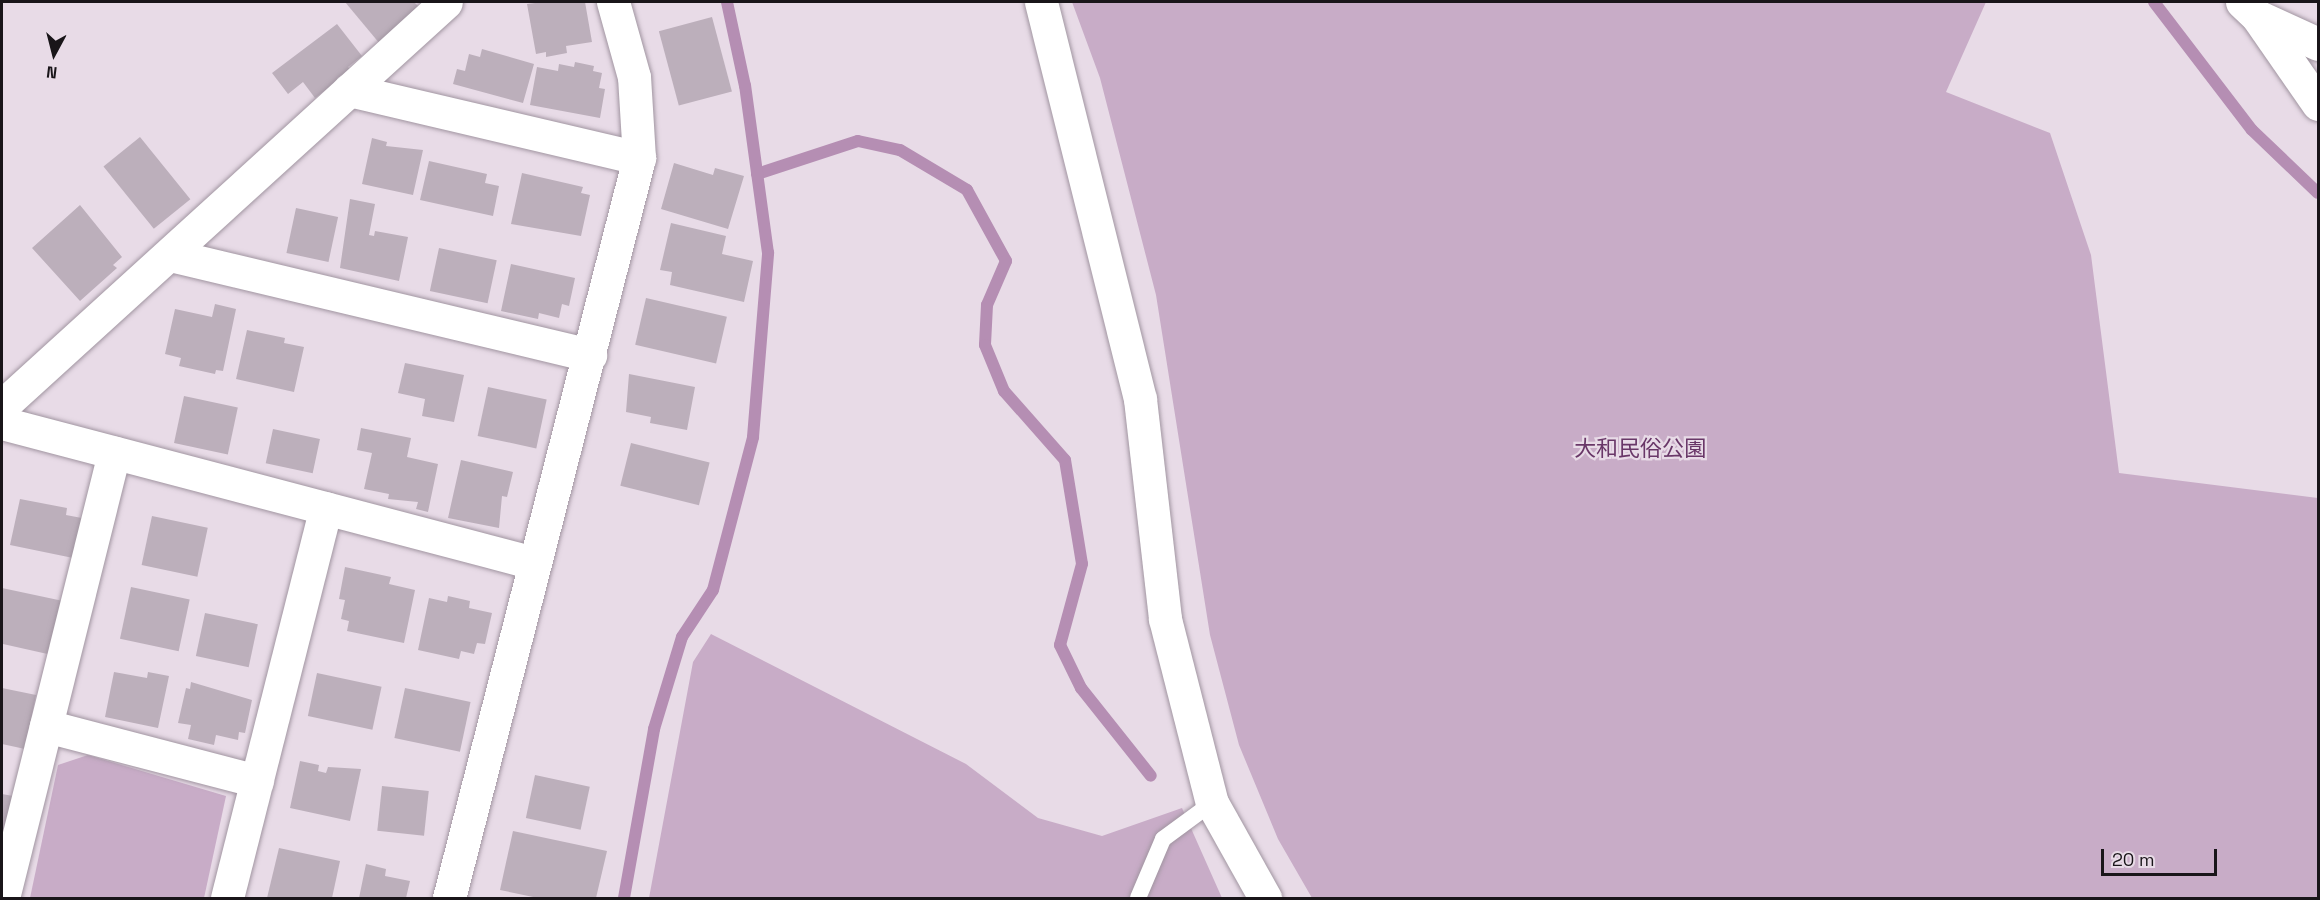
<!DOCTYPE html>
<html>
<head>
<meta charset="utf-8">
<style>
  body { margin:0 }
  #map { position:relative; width:2320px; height:900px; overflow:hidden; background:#e8dbe7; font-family:"Space Grotesk","Noto Sans JP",sans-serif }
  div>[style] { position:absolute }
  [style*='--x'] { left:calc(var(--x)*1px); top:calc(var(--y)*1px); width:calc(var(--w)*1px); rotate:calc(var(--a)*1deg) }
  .green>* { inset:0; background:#c8acc7 }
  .stream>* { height:12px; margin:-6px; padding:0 6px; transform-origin:6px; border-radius:6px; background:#b58eb3 }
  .building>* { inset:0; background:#bcafbb; transform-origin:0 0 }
  .roads { filter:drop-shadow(0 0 2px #a195a1) drop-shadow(0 0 2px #a195a1) }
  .lane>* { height:16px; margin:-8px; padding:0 8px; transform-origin:8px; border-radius:8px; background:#fff }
  .street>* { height:33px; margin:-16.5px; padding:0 16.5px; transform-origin:16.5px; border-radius:16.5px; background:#fff }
  .secondary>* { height:33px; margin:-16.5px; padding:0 16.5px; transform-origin:16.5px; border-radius:16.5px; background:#fff }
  span { translate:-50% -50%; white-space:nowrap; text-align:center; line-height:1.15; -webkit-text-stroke:4.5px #e8dbe7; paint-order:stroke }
  .park-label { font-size:22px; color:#693768 }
  .frame { position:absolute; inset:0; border:3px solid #191519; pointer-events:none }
  .north { position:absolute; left:24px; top:24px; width:60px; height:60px; -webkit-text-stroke:4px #e8dbe7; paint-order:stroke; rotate:187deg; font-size:16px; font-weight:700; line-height:24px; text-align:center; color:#191519 }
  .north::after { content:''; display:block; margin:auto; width:21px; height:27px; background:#191519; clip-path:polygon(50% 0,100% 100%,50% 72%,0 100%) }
  .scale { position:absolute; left:2101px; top:849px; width:116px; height:27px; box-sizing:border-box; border:3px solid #191519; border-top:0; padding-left:8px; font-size:18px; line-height:21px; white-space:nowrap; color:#191519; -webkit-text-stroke:4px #e8dbe7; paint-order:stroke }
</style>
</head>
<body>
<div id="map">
  <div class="green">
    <i style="clip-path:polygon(1072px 2px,1986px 2px,1946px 92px,2050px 133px,2091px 255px,2119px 473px,2318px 498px,2318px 898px,1312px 898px,1278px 839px,1239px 745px,1210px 635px,1156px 295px,1100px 78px)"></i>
    <i style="clip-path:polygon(711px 634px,966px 764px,1038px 818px,1102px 836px,1182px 808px,1222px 898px,649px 898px,693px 662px)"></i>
    <i style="clip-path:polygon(88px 755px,226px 796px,204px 898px,30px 898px,58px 765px)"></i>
  </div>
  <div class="stream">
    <i style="--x:2154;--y:2;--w:161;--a:52.6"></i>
    <i style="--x:2252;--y:130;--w:91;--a:43.7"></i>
    <i style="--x:757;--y:174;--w:106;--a:-18.1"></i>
    <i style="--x:858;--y:141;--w:43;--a:12.1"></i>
    <i style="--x:900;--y:150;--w:78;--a:30.8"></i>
    <i style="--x:967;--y:190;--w:81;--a:61.2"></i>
    <i style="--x:1006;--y:261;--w:48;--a:113.4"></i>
    <i style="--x:987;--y:305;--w:40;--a:92.9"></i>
    <i style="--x:985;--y:345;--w:50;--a:67.6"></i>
    <i style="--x:1004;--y:391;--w:92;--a:48.5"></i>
    <i style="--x:1065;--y:460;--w:105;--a:80.7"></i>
    <i style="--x:1082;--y:564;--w:84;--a:105.2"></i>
    <i style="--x:1060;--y:645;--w:48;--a:64"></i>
    <i style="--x:1081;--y:688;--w:112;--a:51.5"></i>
    <i style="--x:624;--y:898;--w:172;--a:-79.9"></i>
    <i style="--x:654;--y:729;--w:96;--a:-73.1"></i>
    <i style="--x:682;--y:637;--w:56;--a:-56.6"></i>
    <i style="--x:713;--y:590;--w:158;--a:-75.3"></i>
    <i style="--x:753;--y:437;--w:185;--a:-85.3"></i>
    <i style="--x:768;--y:253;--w:169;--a:-97.8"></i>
    <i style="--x:745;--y:86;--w:86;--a:-102.1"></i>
  </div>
  <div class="building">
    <i style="clip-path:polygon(345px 2px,414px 2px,422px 10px,380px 44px)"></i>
    <i style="clip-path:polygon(543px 2px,585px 2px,592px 42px,566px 46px,567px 53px,546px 57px,546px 52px,536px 54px,527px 4px)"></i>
    <i style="left:712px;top:17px;width:77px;height:55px;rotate:75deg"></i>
    <i style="clip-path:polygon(337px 24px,362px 56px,348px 67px,351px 71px,315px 98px,303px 82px,288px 94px,272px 73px)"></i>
    <i style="clip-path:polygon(482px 49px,534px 64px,523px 103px,453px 84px,457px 69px,465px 71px,469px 54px,480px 57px)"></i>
    <i style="clip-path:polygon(575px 62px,594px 66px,593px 71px,602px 73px,599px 88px,605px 89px,600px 118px,530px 105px,537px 67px,558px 71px,559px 64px,574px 67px)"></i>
    <i style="left:140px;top:137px;width:80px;height:47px;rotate:51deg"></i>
    <i style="clip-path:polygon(372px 138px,387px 142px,386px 146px,423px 150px,413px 195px,362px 184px)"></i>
    <i style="clip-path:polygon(429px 161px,487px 174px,485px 183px,499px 186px,493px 216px,420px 200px)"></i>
    <i style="clip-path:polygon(674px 163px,713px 175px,715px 168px,744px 176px,728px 229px,661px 209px)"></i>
    <i style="clip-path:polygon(522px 173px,583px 187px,581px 193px,590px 195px,581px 236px,511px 224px)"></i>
    <i style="clip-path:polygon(350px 199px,375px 204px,369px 235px,374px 236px,375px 231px,408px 237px,399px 281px,340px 268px)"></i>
    <i style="clip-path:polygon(80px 205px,122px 257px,113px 265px,117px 268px,80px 301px,32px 248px)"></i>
    <i style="left:296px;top:208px;width:43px;height:46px;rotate:12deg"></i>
    <i style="clip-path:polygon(671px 223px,726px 236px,722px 254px,753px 261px,744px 302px,670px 285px,672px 272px,660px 270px)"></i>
    <i style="left:439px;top:248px;width:59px;height:44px;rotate:12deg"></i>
    <i style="clip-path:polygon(511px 264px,575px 278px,569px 306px,562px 304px,559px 318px,539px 313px,538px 319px,501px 311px)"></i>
    <i style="left:646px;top:298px;width:83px;height:48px;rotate:13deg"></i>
    <i style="clip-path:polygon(215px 304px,236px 309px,223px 371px,216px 370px,215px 374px,179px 366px,181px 358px,165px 354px,175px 309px,212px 317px)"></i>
    <i style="clip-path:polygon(247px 330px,285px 338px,284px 343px,304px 347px,294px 392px,236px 379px)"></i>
    <i style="clip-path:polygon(405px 363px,464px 375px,454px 422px,422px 416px,425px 399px,398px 393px)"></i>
    <i style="clip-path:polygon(629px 374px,695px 387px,687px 430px,650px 423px,651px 417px,626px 412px)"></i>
    <i style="left:488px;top:387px;width:60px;height:50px;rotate:12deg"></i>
    <i style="left:184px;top:396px;width:55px;height:48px;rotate:12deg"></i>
    <i style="clip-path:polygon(361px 428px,411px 438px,407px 457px,438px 464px,428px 512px,416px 509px,418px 502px,388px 499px,389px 494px,364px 489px,372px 453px,357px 450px)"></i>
    <i style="left:273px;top:429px;width:48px;height:35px;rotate:12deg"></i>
    <i style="left:631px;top:443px;width:81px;height:44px;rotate:14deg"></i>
    <i style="clip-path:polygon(461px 460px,513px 472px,507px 497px,502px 496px,499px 528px,448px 518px)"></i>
    <i style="clip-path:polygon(20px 499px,67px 508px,66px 515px,87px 519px,78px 559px,10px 545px)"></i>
    <i style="left:152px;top:516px;width:57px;height:50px;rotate:12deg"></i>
    <i style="clip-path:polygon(345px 567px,391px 577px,389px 584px,415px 590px,404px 643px,347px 631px,349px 621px,341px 619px,345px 600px,339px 599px)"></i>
    <i style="left:131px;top:587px;width:60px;height:53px;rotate:12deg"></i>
    <i style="clip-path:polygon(2px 588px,63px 601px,52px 655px,3px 644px)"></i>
    <i style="clip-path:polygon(448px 596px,470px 601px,469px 608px,492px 613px,485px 644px,477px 643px,474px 654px,461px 651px,459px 659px,418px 650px,429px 598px,447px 602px)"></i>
    <i style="left:205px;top:613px;width:54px;height:44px;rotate:12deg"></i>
    <i style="clip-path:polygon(114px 672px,147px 678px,148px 672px,169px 676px,158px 728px,105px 717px)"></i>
    <i style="left:317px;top:673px;width:66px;height:44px;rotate:12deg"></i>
    <i style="clip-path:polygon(191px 682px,252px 700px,245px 733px,239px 732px,238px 740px,216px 735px,214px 745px,188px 739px,191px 725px,178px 723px,186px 688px,190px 689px)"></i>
    <i style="clip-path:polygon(2px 688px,36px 695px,25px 749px,2px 744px)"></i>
    <i style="left:405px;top:688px;width:67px;height:51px;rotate:12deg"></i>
    <i style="clip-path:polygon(300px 761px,319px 765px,318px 771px,326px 773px,328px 767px,361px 769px,350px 821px,290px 808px)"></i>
    <i style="left:535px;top:775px;width:56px;height:44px;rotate:12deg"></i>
    <i style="left:382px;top:786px;width:47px;height:45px;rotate:6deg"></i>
    <i style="clip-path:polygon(2px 794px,13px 796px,2px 842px)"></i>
    <i style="clip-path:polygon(513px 831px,607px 851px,596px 898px,538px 898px,500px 890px)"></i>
    <i style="clip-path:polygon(279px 848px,340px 861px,332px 898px,267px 898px)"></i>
    <i style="clip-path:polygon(366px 864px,386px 869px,385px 876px,410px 881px,406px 898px,359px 898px)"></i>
  </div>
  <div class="roads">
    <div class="lane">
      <i style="--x:1138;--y:898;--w:64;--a:-67"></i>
      <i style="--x:1163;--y:839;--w:61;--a:-36.3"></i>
    </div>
    <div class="street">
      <i style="--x:2242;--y:2;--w:21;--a:43"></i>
      <i style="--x:2257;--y:16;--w:107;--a:55.3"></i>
      <i style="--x:2259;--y:17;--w:65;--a:24.6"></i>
      <i style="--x:349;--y:90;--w:298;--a:13.2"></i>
      <i style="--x:170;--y:255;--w:432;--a:13.4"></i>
      <i style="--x:2;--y:406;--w:600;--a:-42.3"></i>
      <i style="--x:2;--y:423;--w:550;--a:14.74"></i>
      <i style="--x:46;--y:726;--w:218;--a:14.6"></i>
      <i style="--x:3;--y:898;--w:459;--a:-76"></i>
      <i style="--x:227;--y:898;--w:402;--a:-75.8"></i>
      <i style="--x:449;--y:898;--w:764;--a:-75.6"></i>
      <i style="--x:639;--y:158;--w:81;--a:-93.5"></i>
      <i style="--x:634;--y:77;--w:78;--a:-105.6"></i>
    </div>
    <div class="secondary">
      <i style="--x:1041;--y:2;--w:409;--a:76"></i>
      <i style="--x:1140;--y:399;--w:221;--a:83.5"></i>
      <i style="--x:1165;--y:619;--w:190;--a:75.7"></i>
      <i style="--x:1212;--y:803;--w:109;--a:60.8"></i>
    </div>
  </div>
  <div class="park-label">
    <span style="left:1640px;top:449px">大和民俗公園</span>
  </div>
  <div class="frame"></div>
  <div class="north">N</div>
  <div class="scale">20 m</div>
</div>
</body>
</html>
